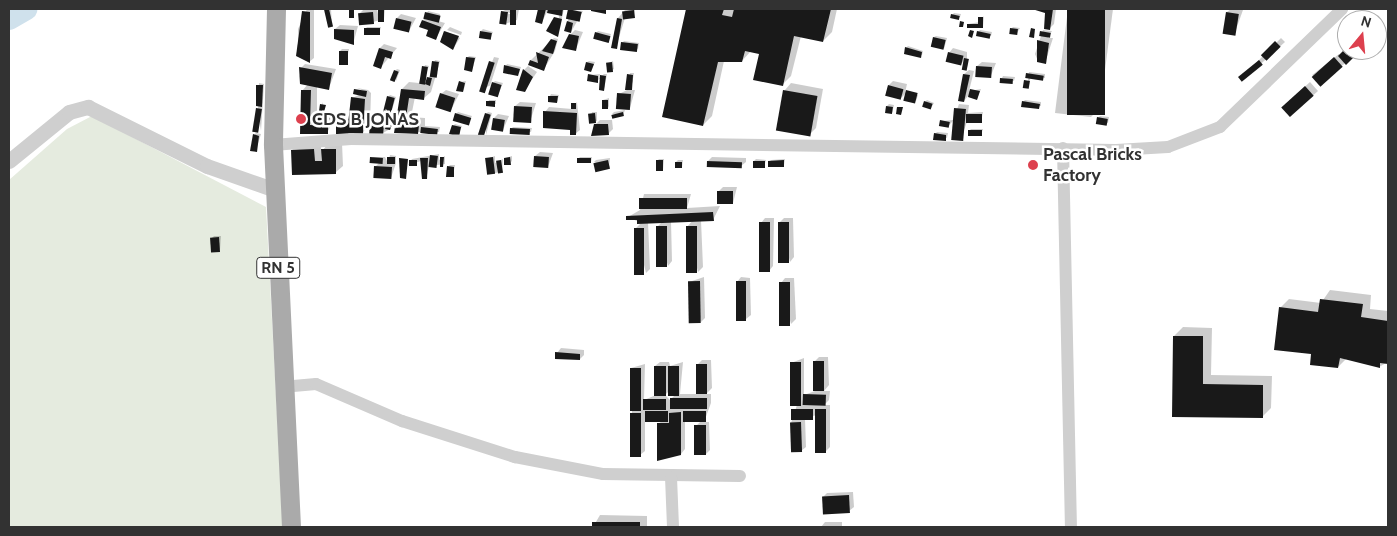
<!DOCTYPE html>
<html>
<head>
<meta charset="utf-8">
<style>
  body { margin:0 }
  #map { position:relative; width:1397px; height:536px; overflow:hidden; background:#fff; font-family:Cabin,sans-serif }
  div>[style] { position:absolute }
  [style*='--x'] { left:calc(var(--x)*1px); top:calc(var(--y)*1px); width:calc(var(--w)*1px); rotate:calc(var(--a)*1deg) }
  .green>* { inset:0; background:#e5ebdf }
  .shadow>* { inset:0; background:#0003; transform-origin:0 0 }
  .river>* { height:21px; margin:-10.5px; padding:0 10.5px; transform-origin:10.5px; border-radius:10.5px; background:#cfe1ec }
  .building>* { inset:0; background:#191919; transform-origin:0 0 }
  .minor>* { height:12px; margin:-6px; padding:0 6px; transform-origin:6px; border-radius:6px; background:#cfcfcf }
  .tertiary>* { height:15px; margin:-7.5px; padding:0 7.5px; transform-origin:7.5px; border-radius:7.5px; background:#cfcfcf }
  .primary>* { height:19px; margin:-9.5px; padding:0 9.5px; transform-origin:9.5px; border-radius:9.5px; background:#aaa }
  .dots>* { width:14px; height:14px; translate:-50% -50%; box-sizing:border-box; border:2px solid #fff; border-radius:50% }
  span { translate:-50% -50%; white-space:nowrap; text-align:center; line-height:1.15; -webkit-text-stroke:5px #fff; paint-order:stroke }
  .shield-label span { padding:1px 4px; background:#fff; border:1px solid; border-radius:4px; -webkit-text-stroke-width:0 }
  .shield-label { font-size:16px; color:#323232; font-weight:700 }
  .poi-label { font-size:18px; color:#323232; font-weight:700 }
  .left { translate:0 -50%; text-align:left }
  .frame { position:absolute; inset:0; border:10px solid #323232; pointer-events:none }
  .north { position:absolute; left:1337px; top:10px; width:50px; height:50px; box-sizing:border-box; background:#fff; border:1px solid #adadad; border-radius:50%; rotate:17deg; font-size:14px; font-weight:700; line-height:20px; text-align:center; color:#323232 }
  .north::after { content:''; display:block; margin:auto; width:18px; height:22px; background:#dd404e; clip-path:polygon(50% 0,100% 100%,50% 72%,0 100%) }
</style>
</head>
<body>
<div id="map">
  <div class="green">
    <i style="clip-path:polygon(92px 116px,266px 207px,283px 527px,9px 527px,9px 180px,67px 129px)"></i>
  </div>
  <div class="shadow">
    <i style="clip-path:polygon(307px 9px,314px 9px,314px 58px,309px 62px,298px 55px,298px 29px)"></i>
    <i style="clip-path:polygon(327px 9px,331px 9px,332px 26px,325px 10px)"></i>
    <i style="clip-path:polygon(364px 9px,377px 9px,378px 14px,385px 9px,384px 19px,373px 22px,359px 14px)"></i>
    <i style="clip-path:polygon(512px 9px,519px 9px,517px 20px,505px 24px,501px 12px,514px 15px,503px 10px)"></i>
    <i style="clip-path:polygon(539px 9px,564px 9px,558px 35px,559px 14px,547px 12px,542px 22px,536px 21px)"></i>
    <i style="clip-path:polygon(635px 9px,634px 17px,625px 18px,616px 47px,618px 18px,625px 10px)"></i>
    <i style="clip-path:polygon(687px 9px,837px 9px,832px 32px,823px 41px,801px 36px,791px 76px,782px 85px,760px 53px,751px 51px,742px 61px,724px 61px,712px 116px,703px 125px,663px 116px)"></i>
    <i style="clip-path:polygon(1033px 9px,1056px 9px,1054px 24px,1050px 28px,1047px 12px)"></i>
    <i style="clip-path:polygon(1068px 9px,1113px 9px,1100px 108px,1091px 117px,1055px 113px)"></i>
    <i style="clip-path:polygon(1231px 9px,1243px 10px,1234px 35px,1227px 12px)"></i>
    <i style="clip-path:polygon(570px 10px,583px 11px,571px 32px,566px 30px)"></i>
    <i style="clip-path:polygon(428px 11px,440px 14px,438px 21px,445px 23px,436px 38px,423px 21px)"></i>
    <i style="clip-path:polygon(954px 13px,961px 14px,960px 17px,952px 15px)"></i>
    <i style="clip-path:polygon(401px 14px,416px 18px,409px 31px,397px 18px)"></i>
    <i style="clip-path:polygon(984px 16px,983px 27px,968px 24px,980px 22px)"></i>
    <i style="clip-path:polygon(340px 25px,358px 26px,353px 44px,335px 29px)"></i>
    <i style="clip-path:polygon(381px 27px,379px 34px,365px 29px,367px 27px)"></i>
    <i style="clip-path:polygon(450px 27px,462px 32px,461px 35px,447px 30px)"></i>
    <i style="clip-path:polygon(1013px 27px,1020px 28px,1017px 33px,1011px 29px)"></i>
    <i style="clip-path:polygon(483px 29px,493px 32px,490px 39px,481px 31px)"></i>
    <i style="clip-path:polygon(575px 30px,583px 32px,576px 49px,570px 35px)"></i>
    <i style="clip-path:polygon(980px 30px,992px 32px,991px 36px,978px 32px)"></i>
    <i style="clip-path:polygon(1043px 30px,1052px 31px,1048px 38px,1053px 38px,1045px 63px,1038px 61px,1035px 54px)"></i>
    <i style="clip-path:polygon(445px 31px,460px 38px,453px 49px,442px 41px)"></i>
    <i style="clip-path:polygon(598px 31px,611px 34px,609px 40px,596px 33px)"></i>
    <i style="clip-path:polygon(936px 36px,947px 38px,944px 49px,934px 37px)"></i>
    <i style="clip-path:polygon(554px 38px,558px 39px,555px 51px,544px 69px,531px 60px)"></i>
    <i style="clip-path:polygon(1281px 38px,1285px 42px,1243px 80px,1241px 78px)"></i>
    <i style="clip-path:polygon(624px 41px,639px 43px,638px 49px,622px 43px)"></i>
    <i style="clip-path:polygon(384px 44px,397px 48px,381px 67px,380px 48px)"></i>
    <i style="clip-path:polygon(908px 46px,923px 51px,922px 55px,906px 48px)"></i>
    <i style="clip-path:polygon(953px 48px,967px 52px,967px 69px,965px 60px,960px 65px,949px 53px)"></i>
    <i style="clip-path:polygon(342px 49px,349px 49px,346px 64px,340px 51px)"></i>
    <i style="left:1339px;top:54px;width:11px;height:34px;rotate:52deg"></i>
    <i style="clip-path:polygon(469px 56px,476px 57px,472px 70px,467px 58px)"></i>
    <i style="clip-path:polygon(494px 57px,499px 58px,490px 86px,495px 81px,503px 83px,498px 95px,493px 84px,481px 90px)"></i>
    <i style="clip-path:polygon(435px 60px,440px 61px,431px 92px,424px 98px,415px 97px,411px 117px,425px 118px,425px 126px,440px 127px,439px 132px,395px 132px,402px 89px,409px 82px,419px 83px,425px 65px,429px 66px,422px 84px,427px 84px)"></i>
    <i style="clip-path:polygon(589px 61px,595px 62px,591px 71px,587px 62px)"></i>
    <i style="clip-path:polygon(613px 61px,614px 69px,612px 70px,607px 64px)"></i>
    <i style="clip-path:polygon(982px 62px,996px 63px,990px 78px,977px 66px)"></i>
    <i style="clip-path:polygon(305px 64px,336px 69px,329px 88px,317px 86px,317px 120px,323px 102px,323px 112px,334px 119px,327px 133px,301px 133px,302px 91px,308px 84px,301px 68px)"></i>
    <i style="clip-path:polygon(507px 64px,521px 67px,519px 73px,506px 66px)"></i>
    <i style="clip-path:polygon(528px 66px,537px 72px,524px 91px,524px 70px)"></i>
    <i style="clip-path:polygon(397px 69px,400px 70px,396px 81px,395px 71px)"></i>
    <i style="clip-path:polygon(969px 70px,974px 71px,969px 91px,981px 89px,977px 99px,968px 96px,964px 101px,964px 74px)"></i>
    <i style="clip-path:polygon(1029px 72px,1045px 74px,1045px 78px,1031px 77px,1027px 88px)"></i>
    <i style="clip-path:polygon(630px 73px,634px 73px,631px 90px,635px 90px,630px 108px,619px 94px,627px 90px)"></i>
    <i style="clip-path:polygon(600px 74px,599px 78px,604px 74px,607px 74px,604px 90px,602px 77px,597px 81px,589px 75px)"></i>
    <i style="clip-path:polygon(1003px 76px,1015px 77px,1014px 81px,1002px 78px)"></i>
    <i style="clip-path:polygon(466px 81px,464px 89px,463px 91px,460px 82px)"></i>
    <i style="clip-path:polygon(893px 81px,907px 84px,905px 93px,907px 91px,918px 95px,916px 101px,907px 92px,901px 98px,889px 85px)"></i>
    <i style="clip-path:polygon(1310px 82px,1318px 91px,1290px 116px,1287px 103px)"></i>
    <i style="clip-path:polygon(259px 83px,264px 84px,261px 131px,258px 109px)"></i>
    <i style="clip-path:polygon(791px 83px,823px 89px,816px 128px,809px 135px,778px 129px,785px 90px)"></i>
    <i style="clip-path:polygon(357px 88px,368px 90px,371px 93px,370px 124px,396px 114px,390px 129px,383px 133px,371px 124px,363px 132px,337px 125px,350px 118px,352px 98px,366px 92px)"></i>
    <i style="clip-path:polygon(446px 90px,459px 94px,451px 110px,441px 94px)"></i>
    <i style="clip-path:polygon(551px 94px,559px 95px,557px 102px,550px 96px)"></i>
    <i style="clip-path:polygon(390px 95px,396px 97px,391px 113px,388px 97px)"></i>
    <i style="clip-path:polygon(609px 98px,609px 106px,608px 108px,603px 100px)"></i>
    <i style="clip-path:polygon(489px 100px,496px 100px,496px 104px,488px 102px)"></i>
    <i style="clip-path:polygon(927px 100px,934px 103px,931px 108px,925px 102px)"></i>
    <i style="clip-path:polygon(1025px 100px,1041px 102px,1041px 106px,1023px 102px)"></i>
    <i style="clip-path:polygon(520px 102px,536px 103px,530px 122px,515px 106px)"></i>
    <i style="clip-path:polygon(577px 102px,580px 130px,575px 134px,545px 112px,549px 107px,572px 109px)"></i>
    <i style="clip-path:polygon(889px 104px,894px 105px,892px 113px,887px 106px)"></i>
    <i style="clip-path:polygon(959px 104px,969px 105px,968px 113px,983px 112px,981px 122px,967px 122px,960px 141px,953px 121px,948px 126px,941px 121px,953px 120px)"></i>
    <i style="clip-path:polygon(625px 110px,623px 115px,612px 114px,614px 112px)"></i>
    <i style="clip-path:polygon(458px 112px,472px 116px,468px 124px,456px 114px)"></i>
    <i style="clip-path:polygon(488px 112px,492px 113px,486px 135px,486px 114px)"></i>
    <i style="clip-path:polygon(592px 112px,597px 112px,597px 121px,590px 122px)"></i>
    <i style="clip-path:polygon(498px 114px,509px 116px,503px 130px,494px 118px)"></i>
    <i style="clip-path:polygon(1100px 116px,1109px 117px,1108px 123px,1098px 118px)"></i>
    <i style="clip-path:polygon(600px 120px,612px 120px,613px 129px,608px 134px,595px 125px)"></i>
    <i style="clip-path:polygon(455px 124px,462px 126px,458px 135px,453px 126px)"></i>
    <i style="clip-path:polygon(513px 127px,532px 128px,531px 132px,511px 129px)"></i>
    <i style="clip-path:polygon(983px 129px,981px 135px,969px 131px,971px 129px)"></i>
    <i style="clip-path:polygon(937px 132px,948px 133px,947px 138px,935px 134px)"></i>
    <i style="clip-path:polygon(256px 133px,261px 134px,256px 150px,254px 135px)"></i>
    <i style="clip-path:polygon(299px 143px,321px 143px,321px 152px,329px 143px,342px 143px,343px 166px,336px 172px,292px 150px)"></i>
    <i style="clip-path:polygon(540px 152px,553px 153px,548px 167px,535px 156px)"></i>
    <i style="clip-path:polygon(439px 154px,439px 160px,445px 156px,445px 164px,429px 166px,426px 178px,421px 161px,408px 165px,412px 159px)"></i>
    <i style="clip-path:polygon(390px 155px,396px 156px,396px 163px,391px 178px,375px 167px,379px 163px,372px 157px,385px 157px,388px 163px)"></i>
    <i style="clip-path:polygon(495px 156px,495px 163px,503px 159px,502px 172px,495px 173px,486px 159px)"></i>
    <i style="clip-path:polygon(512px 156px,512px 161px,510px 163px,506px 158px)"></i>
    <i style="clip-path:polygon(592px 157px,591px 162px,578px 159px,580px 157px)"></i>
    <i style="clip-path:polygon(712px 157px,746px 158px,746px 162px,741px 166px,708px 161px)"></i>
    <i style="clip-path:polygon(610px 158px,609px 168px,594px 162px,596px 160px)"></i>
    <i style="clip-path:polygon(659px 159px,664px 159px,663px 170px,657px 161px)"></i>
    <i style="clip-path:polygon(785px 159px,784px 165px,769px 162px,771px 160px)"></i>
    <i style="clip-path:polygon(678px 160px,683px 160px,682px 167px,676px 162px)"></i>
    <i style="clip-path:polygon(766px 160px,764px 167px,754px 161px,756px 159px)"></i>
    <i style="clip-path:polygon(450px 165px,455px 165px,453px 176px,448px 167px)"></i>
    <i style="clip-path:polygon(723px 187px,737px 187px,733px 203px,718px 192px)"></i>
    <i style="clip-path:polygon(644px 194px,691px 194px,687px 208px,720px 206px,713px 220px,701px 220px,703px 267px,698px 272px,687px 227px,693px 220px,671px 221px,672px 261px,668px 266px,657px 227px,662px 222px,648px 222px,650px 269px,646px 273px,635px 229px,641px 223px,628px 217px,640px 210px)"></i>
    <i style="clip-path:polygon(765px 218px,774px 218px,773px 266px,769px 271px,761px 223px)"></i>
    <i style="clip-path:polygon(784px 218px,793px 218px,794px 257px,790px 262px,780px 222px)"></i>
    <i style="clip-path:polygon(214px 236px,221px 236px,220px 250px,212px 238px)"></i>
    <i style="clip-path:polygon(704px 277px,705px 318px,701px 322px,689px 282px)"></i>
    <i style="clip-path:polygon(741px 277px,750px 278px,751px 315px,746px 319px,737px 282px)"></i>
    <i style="clip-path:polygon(785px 278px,794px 278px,796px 319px,791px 324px,781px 283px)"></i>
    <i style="clip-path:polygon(1330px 290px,1371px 295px,1370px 309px,1388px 311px,1388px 362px,1379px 367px,1347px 358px,1338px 367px,1313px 353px,1280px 308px,1289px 299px,1321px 303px)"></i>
    <i style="clip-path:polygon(1183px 327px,1212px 328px,1211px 375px,1272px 376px,1271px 408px,1262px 417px,1173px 416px,1174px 336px)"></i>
    <i style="clip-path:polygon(561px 348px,584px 350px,584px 355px,580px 359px,557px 353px)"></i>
    <i style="clip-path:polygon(819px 357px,828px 357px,829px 385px,824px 391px,830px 391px,829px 400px,824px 405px,830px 405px,830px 447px,825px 452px,817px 415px,805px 418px,806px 447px,801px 451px,791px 423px,797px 405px,791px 363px,804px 358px,804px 395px,815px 391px,814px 362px)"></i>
    <i style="clip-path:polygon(evenodd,702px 360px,711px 360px,712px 388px,706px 394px,711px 394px,711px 403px,704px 422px,709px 422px,710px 450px,706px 454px,696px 426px,701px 421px,685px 421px,685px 449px,681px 454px,658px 424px,662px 421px,645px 421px,645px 451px,640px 455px,632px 413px,631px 368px,645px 364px,644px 400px,656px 395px,655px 366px,660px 362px,669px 362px,670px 366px,683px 362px,680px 394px,698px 394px,697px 365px,702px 360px,670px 390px,675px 395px,670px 400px,665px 395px,670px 390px)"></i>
    <i style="clip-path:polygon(853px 492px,854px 507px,849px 511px,823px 497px,827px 493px)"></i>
    <i style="clip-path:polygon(600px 515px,647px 516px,647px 527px,593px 527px)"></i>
    <i style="clip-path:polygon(825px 522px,842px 522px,842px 527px,821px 527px)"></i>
  </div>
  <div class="river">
    <i style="--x:9;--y:19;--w:20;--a:-30"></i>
  </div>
  <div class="building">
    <i style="left:329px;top:9px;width:18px;height:5px;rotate:77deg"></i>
    <i style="left:349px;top:9px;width:5px;height:9px"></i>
    <i style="left:378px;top:9px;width:6px;height:13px"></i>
    <i style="left:510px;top:9px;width:6px;height:16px"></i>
    <i style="clip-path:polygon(538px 9px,546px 9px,542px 24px,535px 22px)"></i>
    <i style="clip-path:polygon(548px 9px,563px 9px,562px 16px,547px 13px)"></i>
    <i style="left:568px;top:9px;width:14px;height:10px;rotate:12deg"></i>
    <i style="clip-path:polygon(591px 9px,606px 9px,606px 14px,591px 11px)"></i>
    <i style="clip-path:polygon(686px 9px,724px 9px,722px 15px,732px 17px,734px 9px,831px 9px,823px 42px,794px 36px,783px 86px,753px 80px,759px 54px,745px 51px,742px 62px,718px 62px,703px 126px,662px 117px)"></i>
    <i style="clip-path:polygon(1032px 9px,1053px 9px,1050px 30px,1044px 29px,1045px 13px)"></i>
    <i style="left:1067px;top:9px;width:38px;height:106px"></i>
    <i style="left:634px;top:10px;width:8px;height:12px;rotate:83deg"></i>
    <i style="clip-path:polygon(302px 11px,310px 12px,310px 63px,296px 56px)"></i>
    <i style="left:501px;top:11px;width:7px;height:13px;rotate:8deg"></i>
    <i style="left:373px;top:12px;width:12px;height:15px;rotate:85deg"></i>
    <i style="left:425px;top:12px;width:16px;height:7px;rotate:14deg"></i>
    <i style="left:1226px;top:12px;width:13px;height:22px;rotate:9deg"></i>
    <i style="left:951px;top:14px;width:9px;height:4px;rotate:13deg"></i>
    <i style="clip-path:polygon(554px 17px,562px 19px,558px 37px,546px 31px)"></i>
    <i style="clip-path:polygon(978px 17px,983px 17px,983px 28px,967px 28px,967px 24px,978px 24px)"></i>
    <i style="left:396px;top:18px;width:16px;height:11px;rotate:14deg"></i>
    <i style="clip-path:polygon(617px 18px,622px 19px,617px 49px,611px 48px)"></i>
    <i style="clip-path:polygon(422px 20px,441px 27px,436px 40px,426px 36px,428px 30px,419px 27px)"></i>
    <i style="clip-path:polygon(567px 21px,573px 23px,571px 33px,564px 31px)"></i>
    <i style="clip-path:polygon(960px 21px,964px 22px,963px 27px,959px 27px)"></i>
    <i style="left:364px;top:28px;width:16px;height:7px"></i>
    <i style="left:1010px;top:28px;width:8px;height:6px;rotate:7deg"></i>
    <i style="clip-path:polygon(1031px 28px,1035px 29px,1034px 38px,1029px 37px)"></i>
    <i style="clip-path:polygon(334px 29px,354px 30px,354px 45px,334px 39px)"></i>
    <i style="clip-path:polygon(970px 30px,974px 31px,972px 38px,968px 36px)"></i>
    <i style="clip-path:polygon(444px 31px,459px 36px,453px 50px,440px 42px)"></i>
    <i style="left:480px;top:31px;width:12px;height:7px;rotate:9deg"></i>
    <i style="left:977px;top:31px;width:14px;height:5px;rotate:12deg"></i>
    <i style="left:1040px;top:31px;width:11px;height:5px;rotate:10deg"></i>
    <i style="left:595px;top:32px;width:16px;height:7px;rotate:15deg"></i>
    <i style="clip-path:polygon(569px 34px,579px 36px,576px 51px,562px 48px)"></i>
    <i style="left:933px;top:37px;width:13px;height:10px;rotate:13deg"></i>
    <i style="clip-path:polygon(551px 39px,557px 41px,553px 54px,542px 51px)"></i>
    <i style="clip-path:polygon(1037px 40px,1049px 43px,1046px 64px,1037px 62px)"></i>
    <i style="left:1275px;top:41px;width:8px;height:20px;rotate:45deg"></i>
    <i style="left:621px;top:42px;width:17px;height:8px;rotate:7deg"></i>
    <i style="clip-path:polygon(905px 47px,922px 52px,921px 58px,904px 54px)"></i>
    <i style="clip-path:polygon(1347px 47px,1361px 50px,1346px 65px,1338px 56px)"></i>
    <i style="clip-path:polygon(379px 48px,393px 52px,391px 59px,385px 57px,381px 69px,373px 66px)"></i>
    <i style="left:339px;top:51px;width:9px;height:14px"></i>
    <i style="clip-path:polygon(536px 52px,549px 57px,544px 71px,528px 65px,530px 60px,538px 63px)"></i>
    <i style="left:948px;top:52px;width:16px;height:10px;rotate:14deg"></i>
    <i style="clip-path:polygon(466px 57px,475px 58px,472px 72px,464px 70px)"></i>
    <i style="left:1334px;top:57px;width:13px;height:30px;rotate:48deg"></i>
    <i style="left:964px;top:58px;width:5px;height:12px;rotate:11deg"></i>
    <i style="left:1259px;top:60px;width:6px;height:27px;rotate:51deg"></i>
    <i style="left:432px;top:61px;width:7px;height:16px;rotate:8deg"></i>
    <i style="left:489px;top:61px;width:6px;height:32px;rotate:18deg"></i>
    <i style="clip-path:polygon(586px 62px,594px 64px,591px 72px,584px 70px)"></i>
    <i style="left:612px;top:62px;width:10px;height:6px;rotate:84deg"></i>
    <i style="clip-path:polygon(504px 65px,520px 69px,518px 76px,503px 73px)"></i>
    <i style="left:422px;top:66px;width:6px;height:18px;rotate:9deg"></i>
    <i style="left:976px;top:66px;width:16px;height:11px;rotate:4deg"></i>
    <i style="clip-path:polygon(299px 67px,332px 73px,329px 90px,300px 84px)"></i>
    <i style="clip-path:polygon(523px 69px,533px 77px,525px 92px,516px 90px)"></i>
    <i style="left:394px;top:70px;width:5px;height:11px;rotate:22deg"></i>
    <i style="left:1026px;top:73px;width:18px;height:5px;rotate:9deg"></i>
    <i style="clip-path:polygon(588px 74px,598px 76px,598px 83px,587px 81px)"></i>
    <i style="clip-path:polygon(627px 74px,633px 75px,632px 90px,625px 90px)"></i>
    <i style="clip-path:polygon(963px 74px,970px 75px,964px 102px,958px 101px)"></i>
    <i style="clip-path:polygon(600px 75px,606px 76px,604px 91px,599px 90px)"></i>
    <i style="clip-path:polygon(427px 77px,432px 78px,430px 86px,425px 84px)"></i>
    <i style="left:1000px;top:78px;width:13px;height:5px;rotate:4deg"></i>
    <i style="left:1024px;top:80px;width:6px;height:8px;rotate:9deg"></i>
    <i style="clip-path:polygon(459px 81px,465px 83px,463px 92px,456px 91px)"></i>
    <i style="left:492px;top:82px;width:10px;height:13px;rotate:17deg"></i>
    <i style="clip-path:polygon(256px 85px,263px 85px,262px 107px,256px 106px)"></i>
    <i style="left:888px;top:85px;width:16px;height:11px;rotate:15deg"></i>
    <i style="left:1305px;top:86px;width:13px;height:32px;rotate:48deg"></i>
    <i style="clip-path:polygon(354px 89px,367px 91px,366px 97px,353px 94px)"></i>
    <i style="clip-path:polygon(401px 89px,425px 91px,424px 100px,409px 98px,405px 124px,419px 125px,418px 134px,394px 133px)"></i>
    <i style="clip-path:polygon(970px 89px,980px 91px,977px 100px,968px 97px)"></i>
    <i style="clip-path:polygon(301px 90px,311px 90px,310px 125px,328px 126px,328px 134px,300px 134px)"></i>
    <i style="left:783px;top:90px;width:35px;height:41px;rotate:10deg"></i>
    <i style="left:906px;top:90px;width:12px;height:11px;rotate:14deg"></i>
    <i style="left:440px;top:93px;width:16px;height:15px;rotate:18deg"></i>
    <i style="left:617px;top:93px;width:14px;height:16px;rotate:4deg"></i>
    <i style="left:387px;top:96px;width:8px;height:16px;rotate:14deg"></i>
    <i style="clip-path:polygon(548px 96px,558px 96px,557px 103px,548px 102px)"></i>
    <i style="clip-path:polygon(351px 97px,365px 99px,363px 134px,336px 134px,336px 124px,348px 124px)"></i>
    <i style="left:602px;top:100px;width:6px;height:9px"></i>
    <i style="clip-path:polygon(486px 101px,495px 101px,495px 107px,486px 106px)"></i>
    <i style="left:924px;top:101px;width:9px;height:6px;rotate:18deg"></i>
    <i style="clip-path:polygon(1022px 101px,1040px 104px,1039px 109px,1021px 107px)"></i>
    <i style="left:571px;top:103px;width:5px;height:6px"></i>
    <i style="clip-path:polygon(320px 104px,326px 105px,324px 112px,319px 111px)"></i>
    <i style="left:514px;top:106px;width:18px;height:16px;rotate:3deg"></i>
    <i style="left:886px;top:106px;width:7px;height:7px;rotate:8deg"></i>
    <i style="clip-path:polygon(897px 107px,903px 107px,901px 115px,896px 114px)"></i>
    <i style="left:256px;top:108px;width:6px;height:24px;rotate:9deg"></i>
    <i style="left:954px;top:108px;width:12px;height:32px;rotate:5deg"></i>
    <i style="clip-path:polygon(543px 111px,577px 113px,576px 135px,570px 135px,570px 130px,543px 128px)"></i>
    <i style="left:623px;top:112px;width:4px;height:12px;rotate:76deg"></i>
    <i style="left:318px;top:113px;width:12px;height:8px;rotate:9deg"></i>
    <i style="left:455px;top:113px;width:17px;height:8px;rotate:17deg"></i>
    <i style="left:485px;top:113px;width:6px;height:23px;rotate:18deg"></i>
    <i style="left:595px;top:113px;width:10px;height:7px;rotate:84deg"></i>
    <i style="left:966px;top:114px;width:16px;height:9px"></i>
    <i style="clip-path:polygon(389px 115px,395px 116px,390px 130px,385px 129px)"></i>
    <i style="left:1097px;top:117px;width:11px;height:7px;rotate:10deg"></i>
    <i style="left:493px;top:118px;width:12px;height:12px;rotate:9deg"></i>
    <i style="left:940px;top:120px;width:10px;height:6px;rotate:11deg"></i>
    <i style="left:370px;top:122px;width:14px;height:12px;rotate:4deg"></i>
    <i style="clip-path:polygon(594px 124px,608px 124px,609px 135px,591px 136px)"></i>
    <i style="clip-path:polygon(452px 125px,461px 127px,459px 137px,449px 134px)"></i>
    <i style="left:421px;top:127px;width:17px;height:6px;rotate:7deg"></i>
    <i style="left:510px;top:128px;width:20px;height:6px;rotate:3deg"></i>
    <i style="left:968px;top:130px;width:14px;height:6px"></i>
    <i style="clip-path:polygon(934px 133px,946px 135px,946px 141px,933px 140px)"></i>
    <i style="clip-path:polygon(253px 134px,259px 136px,257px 152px,250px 151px)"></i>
    <i style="clip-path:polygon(314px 149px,315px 161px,322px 161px,321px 149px,336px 149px,336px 174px,292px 175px,291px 150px)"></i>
    <i style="left:430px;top:155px;width:8px;height:12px;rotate:7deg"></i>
    <i style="left:534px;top:156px;width:15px;height:11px;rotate:4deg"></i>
    <i style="left:370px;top:157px;width:13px;height:6px;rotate:4deg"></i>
    <i style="left:387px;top:157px;width:8px;height:7px"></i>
    <i style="clip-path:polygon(440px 157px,444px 157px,443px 167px,440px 167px)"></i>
    <i style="left:493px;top:157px;width:17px;height:8px;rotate:83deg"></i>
    <i style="clip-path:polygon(510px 157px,511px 165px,504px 165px,504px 158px)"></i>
    <i style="clip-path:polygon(399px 158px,408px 159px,406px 179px,400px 178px)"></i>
    <i style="clip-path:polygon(420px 158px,428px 158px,427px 179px,422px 179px)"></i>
    <i style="left:591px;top:158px;width:5px;height:14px;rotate:90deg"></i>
    <i style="left:409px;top:160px;width:8px;height:6px"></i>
    <i style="left:501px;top:160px;width:13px;height:5px;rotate:81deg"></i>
    <i style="left:608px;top:160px;width:9px;height:15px;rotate:77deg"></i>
    <i style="left:656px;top:160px;width:7px;height:11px"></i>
    <i style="clip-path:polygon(784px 160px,784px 167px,768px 167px,768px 161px)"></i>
    <i style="left:707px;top:161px;width:35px;height:6px;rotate:2deg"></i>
    <i style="left:753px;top:161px;width:12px;height:7px"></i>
    <i style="left:675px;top:162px;width:7px;height:6px"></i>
    <i style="left:374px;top:166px;width:18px;height:12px;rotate:3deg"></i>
    <i style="clip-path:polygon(447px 166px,454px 167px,454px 177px,446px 177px)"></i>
    <i style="left:717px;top:191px;width:16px;height:13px"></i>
    <i style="left:639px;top:198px;width:48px;height:11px"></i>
    <i style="clip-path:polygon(713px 212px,714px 221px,637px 224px,637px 220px,626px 220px,626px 216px)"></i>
    <i style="left:759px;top:222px;width:11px;height:50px"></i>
    <i style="left:778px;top:222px;width:11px;height:41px"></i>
    <i style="left:656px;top:226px;width:11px;height:41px"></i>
    <i style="left:686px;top:226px;width:11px;height:47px"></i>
    <i style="left:634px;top:228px;width:10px;height:47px"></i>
    <i style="left:219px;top:237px;width:15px;height:9px;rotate:86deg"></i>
    <i style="left:700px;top:281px;width:42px;height:12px;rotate:89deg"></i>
    <i style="left:736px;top:281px;width:10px;height:40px"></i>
    <i style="left:779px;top:282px;width:11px;height:44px"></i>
    <i style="clip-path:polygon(1320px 299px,1363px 304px,1361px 317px,1388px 321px,1388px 364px,1380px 363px,1380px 368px,1340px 358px,1338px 368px,1310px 365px,1311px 354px,1274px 350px,1279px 307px,1318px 312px)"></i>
    <i style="clip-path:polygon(1173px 336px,1203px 336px,1203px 384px,1263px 385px,1263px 418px,1172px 417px)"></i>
    <i style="clip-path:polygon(555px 352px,580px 354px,580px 360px,555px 359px)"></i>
    <i style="left:813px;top:361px;width:11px;height:30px"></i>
    <i style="left:790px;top:362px;width:11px;height:44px"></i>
    <i style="left:696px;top:364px;width:11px;height:30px"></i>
    <i style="left:654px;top:366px;width:12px;height:30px"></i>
    <i style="left:668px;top:366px;width:11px;height:30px"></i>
    <i style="left:630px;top:368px;width:11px;height:43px"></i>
    <i style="left:803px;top:394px;width:23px;height:11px;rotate:2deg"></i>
    <i style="left:670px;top:398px;width:37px;height:11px"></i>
    <i style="left:643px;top:399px;width:23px;height:11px"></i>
    <i style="left:791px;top:409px;width:22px;height:11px"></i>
    <i style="left:815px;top:409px;width:11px;height:44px"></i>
    <i style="left:645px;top:411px;width:23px;height:11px"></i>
    <i style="left:683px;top:411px;width:23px;height:11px"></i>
    <i style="clip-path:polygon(681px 412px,681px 455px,657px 461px,657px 423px,669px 423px,669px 413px)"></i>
    <i style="left:630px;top:413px;width:11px;height:44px"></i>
    <i style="left:801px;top:422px;width:30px;height:11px;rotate:88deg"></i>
    <i style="left:706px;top:425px;width:30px;height:12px;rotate:90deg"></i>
    <i style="left:849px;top:495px;width:18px;height:27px;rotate:87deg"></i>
    <i style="left:592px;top:522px;width:48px;height:5px"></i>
  </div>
  <div class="minor">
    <i style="--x:273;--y:145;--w:78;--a:-4.4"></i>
    <i style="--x:351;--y:139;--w:765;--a:0.82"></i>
    <i style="--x:1116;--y:150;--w:52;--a:-3.3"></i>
    <i style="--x:1168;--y:147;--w:56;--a:-21"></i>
    <i style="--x:1220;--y:127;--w:170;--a:-44"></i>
    <i style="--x:1063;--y:148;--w:379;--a:88.8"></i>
    <i style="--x:282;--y:387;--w:34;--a:-5"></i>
    <i style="--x:316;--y:384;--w:94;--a:23.3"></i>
    <i style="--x:402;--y:421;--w:119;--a:17.7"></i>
    <i style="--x:515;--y:457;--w:90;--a:10.9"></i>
    <i style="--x:603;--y:474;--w:137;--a:0.8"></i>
    <i style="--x:671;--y:477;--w:50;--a:87.7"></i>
  </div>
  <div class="tertiary">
    <i style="--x:9;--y:161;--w:77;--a:-39.2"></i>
    <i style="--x:69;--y:112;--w:20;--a:-15"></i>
    <i style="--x:88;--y:107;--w:133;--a:26.4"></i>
    <i style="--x:207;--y:166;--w:72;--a:19.4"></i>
  </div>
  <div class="primary">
    <i style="--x:276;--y:9;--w:136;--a:91.3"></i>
    <i style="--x:273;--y:145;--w:382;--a:87.3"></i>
  </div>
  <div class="dots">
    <i style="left:301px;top:119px;background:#dd404e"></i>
    <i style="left:1033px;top:165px;background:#dd404e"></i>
  </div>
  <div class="shield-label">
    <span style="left:278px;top:268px">RN 5</span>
  </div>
  <div class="poi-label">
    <span class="left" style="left:312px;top:119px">CDS B JONAS</span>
    <span class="left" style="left:1043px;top:165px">Pascal Bricks<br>Factory</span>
  </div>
  <div class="frame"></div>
  <div class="north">N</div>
</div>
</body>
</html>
